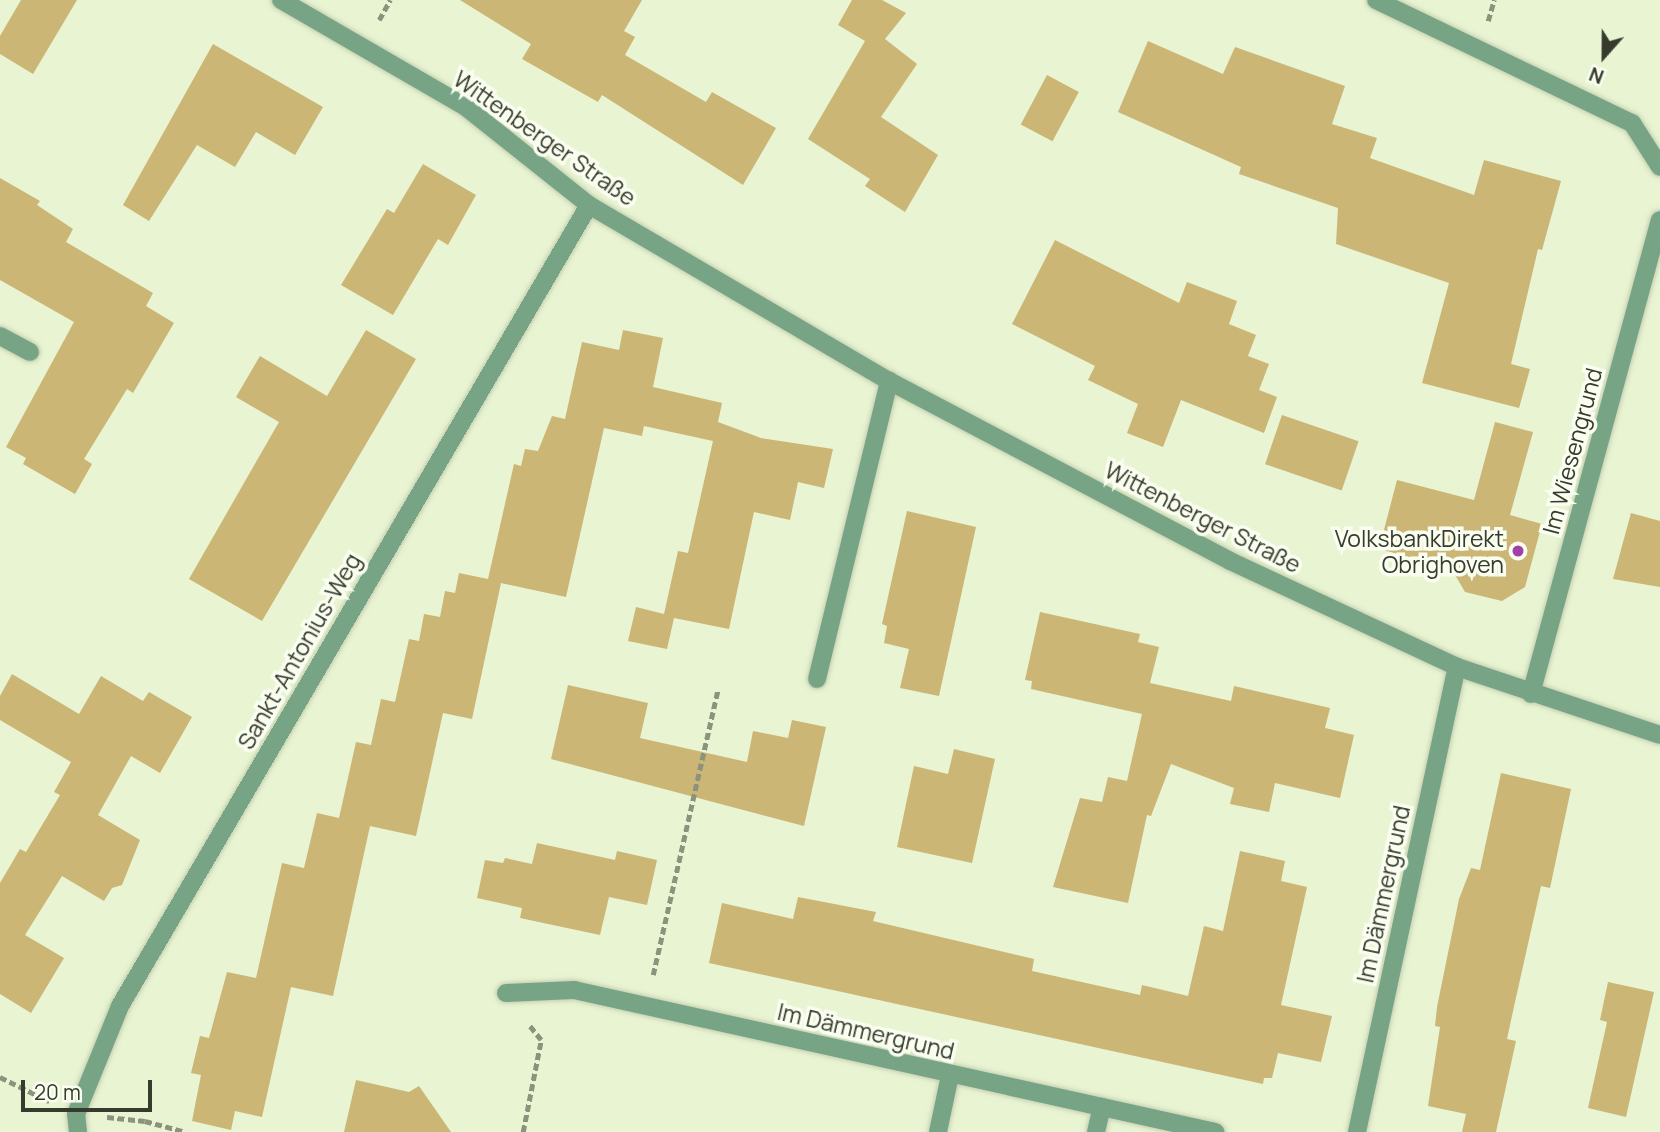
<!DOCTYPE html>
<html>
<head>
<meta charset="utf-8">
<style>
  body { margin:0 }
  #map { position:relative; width:1660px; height:1132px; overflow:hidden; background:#e8f4d2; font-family:Manrope,sans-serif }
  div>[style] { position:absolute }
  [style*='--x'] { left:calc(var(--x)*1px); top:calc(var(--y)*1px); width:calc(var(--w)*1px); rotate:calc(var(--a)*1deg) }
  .building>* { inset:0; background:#cbb676; transform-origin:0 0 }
  .path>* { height:4.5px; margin-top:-2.25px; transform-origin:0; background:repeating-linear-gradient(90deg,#8b937c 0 7px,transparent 0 10.5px) }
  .roads { filter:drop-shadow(0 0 2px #c5cfb1) drop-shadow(0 0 2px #c5cfb1) }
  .minor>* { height:18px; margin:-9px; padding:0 9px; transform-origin:9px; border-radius:9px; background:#78a486 }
  .dots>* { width:19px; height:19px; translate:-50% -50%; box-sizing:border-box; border:4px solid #f9fef0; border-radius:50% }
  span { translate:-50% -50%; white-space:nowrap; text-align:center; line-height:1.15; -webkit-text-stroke:7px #f9fef0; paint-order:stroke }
  .street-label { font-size:23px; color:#373b2d }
  .poi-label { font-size:23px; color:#373b2d }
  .right { translate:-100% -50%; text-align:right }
  .north { position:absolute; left:1569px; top:21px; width:70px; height:70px; -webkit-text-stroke:5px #f9fef0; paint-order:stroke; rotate:201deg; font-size:19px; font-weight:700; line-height:28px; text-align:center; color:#373b2d }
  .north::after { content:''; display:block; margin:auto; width:24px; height:32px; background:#373b2d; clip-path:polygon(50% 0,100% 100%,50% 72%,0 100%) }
  .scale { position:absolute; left:21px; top:1080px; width:131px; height:32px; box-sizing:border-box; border:4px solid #373b2d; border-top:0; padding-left:9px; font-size:21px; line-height:24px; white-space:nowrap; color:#373b2d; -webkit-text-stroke:5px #f9fef0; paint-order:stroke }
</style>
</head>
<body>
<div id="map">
  <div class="building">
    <i style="clip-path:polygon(21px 0,77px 0,33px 74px,0 54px,0 36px)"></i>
    <i style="clip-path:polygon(460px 0,642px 0,624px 31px,635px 37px,625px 55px,706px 102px,712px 92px,776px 128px,743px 185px,602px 95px,598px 102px,522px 59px,531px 44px)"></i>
    <i style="clip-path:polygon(852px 0,882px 0,906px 13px,885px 39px,917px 64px,881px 117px,938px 155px,905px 212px,865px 186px,870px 179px,808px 139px,865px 41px,838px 25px)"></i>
    <i style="clip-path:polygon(1148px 41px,1223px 74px,1235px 47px,1345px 86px,1332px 124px,1377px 138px,1370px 158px,1474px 195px,1484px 160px,1561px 181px,1542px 250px,1538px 249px,1511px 364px,1530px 369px,1519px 408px,1422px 383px,1449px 283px,1336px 244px,1338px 208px,1239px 174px,1241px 167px,1118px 112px)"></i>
    <i style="clip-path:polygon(213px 44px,323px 107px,295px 155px,256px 132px,235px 167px,197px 145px,149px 221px,123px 205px)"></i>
    <i style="left:1047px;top:75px;width:36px;height:56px;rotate:28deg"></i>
    <i style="clip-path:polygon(423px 164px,476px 195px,448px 245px,438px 239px,393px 315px,341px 285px,387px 209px,394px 213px)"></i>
    <i style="clip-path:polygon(0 178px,40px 201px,37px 205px,73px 229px,66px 242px,153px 293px,146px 306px,174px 323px,133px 393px,127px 389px,84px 459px,92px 464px,75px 494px,23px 464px,26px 458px,6px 447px,74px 322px,0 280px)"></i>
    <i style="clip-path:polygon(1055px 240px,1179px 303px,1187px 282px,1237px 301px,1229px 324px,1256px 335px,1248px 356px,1269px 364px,1259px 390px,1277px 397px,1264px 433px,1181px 400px,1163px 447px,1127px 433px,1138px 404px,1088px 380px,1095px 366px,1012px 324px)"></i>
    <i style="clip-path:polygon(366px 330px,416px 359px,262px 621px,189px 579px,279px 422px,236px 397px,260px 356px,327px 396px)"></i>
    <i style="clip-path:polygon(623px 330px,663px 338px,653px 387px,722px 403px,718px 422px,761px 438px,833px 449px,824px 488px,798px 482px,790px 520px,754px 512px,729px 629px,674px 618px,667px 649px,628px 641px,636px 607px,664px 614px,678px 551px,688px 553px,713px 441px,644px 426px,642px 436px,604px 428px,566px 597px,501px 583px,472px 719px,443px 713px,416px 836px,370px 826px,333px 996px,291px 987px,262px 1117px,235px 1111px,231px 1130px,192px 1121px,201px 1075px,191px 1073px,200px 1036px,209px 1038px,227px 972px,256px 978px,282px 863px,304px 868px,317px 813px,339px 818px,356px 742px,371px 745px,381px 699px,395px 702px,409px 639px,419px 641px,424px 614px,440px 617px,445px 591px,455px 593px,459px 573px,488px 579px,514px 464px,521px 466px,525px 449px,538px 451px,552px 416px,565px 419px,582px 342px,619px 350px)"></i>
    <i style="left:1282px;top:415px;width:81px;height:52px;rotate:19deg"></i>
    <i style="clip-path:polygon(1495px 422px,1533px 432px,1510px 515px,1542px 524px,1525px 587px,1502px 601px,1465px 592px,1451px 568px,1379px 549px,1397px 480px,1474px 500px)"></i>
    <i style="clip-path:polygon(907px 511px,976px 527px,939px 696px,900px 688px,909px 649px,884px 643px,887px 626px,882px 624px)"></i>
    <i style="clip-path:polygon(1631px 513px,1660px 521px,1660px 587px,1613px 579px)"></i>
    <i style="clip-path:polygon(1040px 612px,1140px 634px,1138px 642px,1159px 647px,1150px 683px,1231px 701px,1234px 686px,1330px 708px,1325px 728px,1354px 735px,1340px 798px,1275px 783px,1269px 812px,1230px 804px,1234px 788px,1171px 764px,1151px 816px,1147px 815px,1128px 903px,1053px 887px,1080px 798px,1102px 802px,1108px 777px,1127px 781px,1142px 714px,1031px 689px,1032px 681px,1025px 680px)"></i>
    <i style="clip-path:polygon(12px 674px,79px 714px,101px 676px,143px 701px,149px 692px,192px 717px,160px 773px,131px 756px,98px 815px,140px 840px,122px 885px,112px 888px,104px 901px,62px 876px,25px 935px,64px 958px,31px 1013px,0 994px,0 883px,20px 849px,26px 852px,60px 795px,54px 792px,71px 762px,0 720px,0 696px)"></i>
    <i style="clip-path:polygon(568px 685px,648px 703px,640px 738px,747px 762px,753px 731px,788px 738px,792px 720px,826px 727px,804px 826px,551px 759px)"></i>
    <i style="clip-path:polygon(954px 749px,995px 759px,972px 863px,897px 847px,914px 766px,948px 774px)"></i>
    <i style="clip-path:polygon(1501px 773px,1571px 789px,1550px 888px,1541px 886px,1515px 1002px,1507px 1039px,1516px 1041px,1496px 1132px,1462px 1132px,1466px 1114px,1428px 1106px,1440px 1027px,1435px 1026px,1437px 1007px,1459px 899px,1471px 868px,1480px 870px)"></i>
    <i style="clip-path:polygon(537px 843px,615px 860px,617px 851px,657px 860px,647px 905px,609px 897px,600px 935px,520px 918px,522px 908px,477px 898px,485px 860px,503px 863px,505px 858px,532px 864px)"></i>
    <i style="clip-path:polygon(1240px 851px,1285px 861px,1281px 881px,1307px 887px,1281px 1005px,1332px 1016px,1321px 1062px,1278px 1053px,1272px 1078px,1264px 1078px,1263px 1084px,709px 963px,722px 903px,793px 919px,798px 897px,876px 912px,873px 921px,1034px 959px,1032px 971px,1140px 995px,1142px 985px,1188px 996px,1204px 926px,1223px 931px)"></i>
    <i style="clip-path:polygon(1608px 982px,1654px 992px,1626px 1117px,1588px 1108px,1607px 1022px,1600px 1020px)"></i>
    <i style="clip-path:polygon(356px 1080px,409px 1092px,419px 1086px,451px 1132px,344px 1132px)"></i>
  </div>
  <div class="path">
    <i style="--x:379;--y:20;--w:23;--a:-61"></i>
    <i style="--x:1488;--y:21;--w:22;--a:-74"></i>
    <i style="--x:653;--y:975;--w:293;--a:-77.2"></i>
    <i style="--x:0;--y:1077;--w:55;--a:26.1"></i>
    <i style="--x:107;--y:1117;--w:38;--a:6"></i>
    <i style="--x:145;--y:1121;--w:42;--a:15"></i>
    <i style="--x:523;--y:1132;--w:94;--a:-78.9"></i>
    <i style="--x:541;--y:1040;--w:19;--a:-129"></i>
  </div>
  <div class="roads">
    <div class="minor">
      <i style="--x:281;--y:0;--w:215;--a:30.1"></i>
      <i style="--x:467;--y:108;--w:156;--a:38.5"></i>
      <i style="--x:589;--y:205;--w:348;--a:30.4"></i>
      <i style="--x:889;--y:381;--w:386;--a:27.8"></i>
      <i style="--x:1230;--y:561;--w:251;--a:25"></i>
      <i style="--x:1457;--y:667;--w:214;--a:18.5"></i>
      <i style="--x:1376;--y:0;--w:284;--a:25.7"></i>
      <i style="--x:1632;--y:123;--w:52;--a:57.5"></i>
      <i style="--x:0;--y:336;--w:34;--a:28"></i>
      <i style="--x:817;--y:679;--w:307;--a:-76.4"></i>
      <i style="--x:1531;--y:694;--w:491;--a:-74.8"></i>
      <i style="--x:506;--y:993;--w:68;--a:-2.5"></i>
      <i style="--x:574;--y:990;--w:657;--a:12.49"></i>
      <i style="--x:78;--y:1132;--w:18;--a:-96"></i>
      <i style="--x:76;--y:1114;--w:117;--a:-67.8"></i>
      <i style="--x:120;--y:1006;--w:928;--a:-59.65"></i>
      <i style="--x:938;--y:1132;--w:58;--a:-78.1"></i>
      <i style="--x:1096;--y:1132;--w:26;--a:-77"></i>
      <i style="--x:1357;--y:1132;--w:476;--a:-77.9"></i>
    </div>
  </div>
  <div class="dots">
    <i style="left:1518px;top:551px;background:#a240a7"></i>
  </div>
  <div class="street-label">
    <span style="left:545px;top:138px;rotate:35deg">Wittenberger Straße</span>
    <span style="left:1572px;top:451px;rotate:-75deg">Im Wiesengrund</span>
    <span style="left:1203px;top:517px;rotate:27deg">Wittenberger Straße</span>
    <span style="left:299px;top:651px;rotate:-60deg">Sankt-Antonius-Weg</span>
    <span style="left:1383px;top:894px;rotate:-78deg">Im Dämmergrund</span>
    <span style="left:866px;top:1031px;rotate:13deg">Im Dämmergrund</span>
  </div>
  <div class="poi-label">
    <span class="right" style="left:1504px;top:551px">VolksbankDirekt<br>Obrighoven</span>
  </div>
  <div class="north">N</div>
  <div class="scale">20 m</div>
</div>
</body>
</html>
